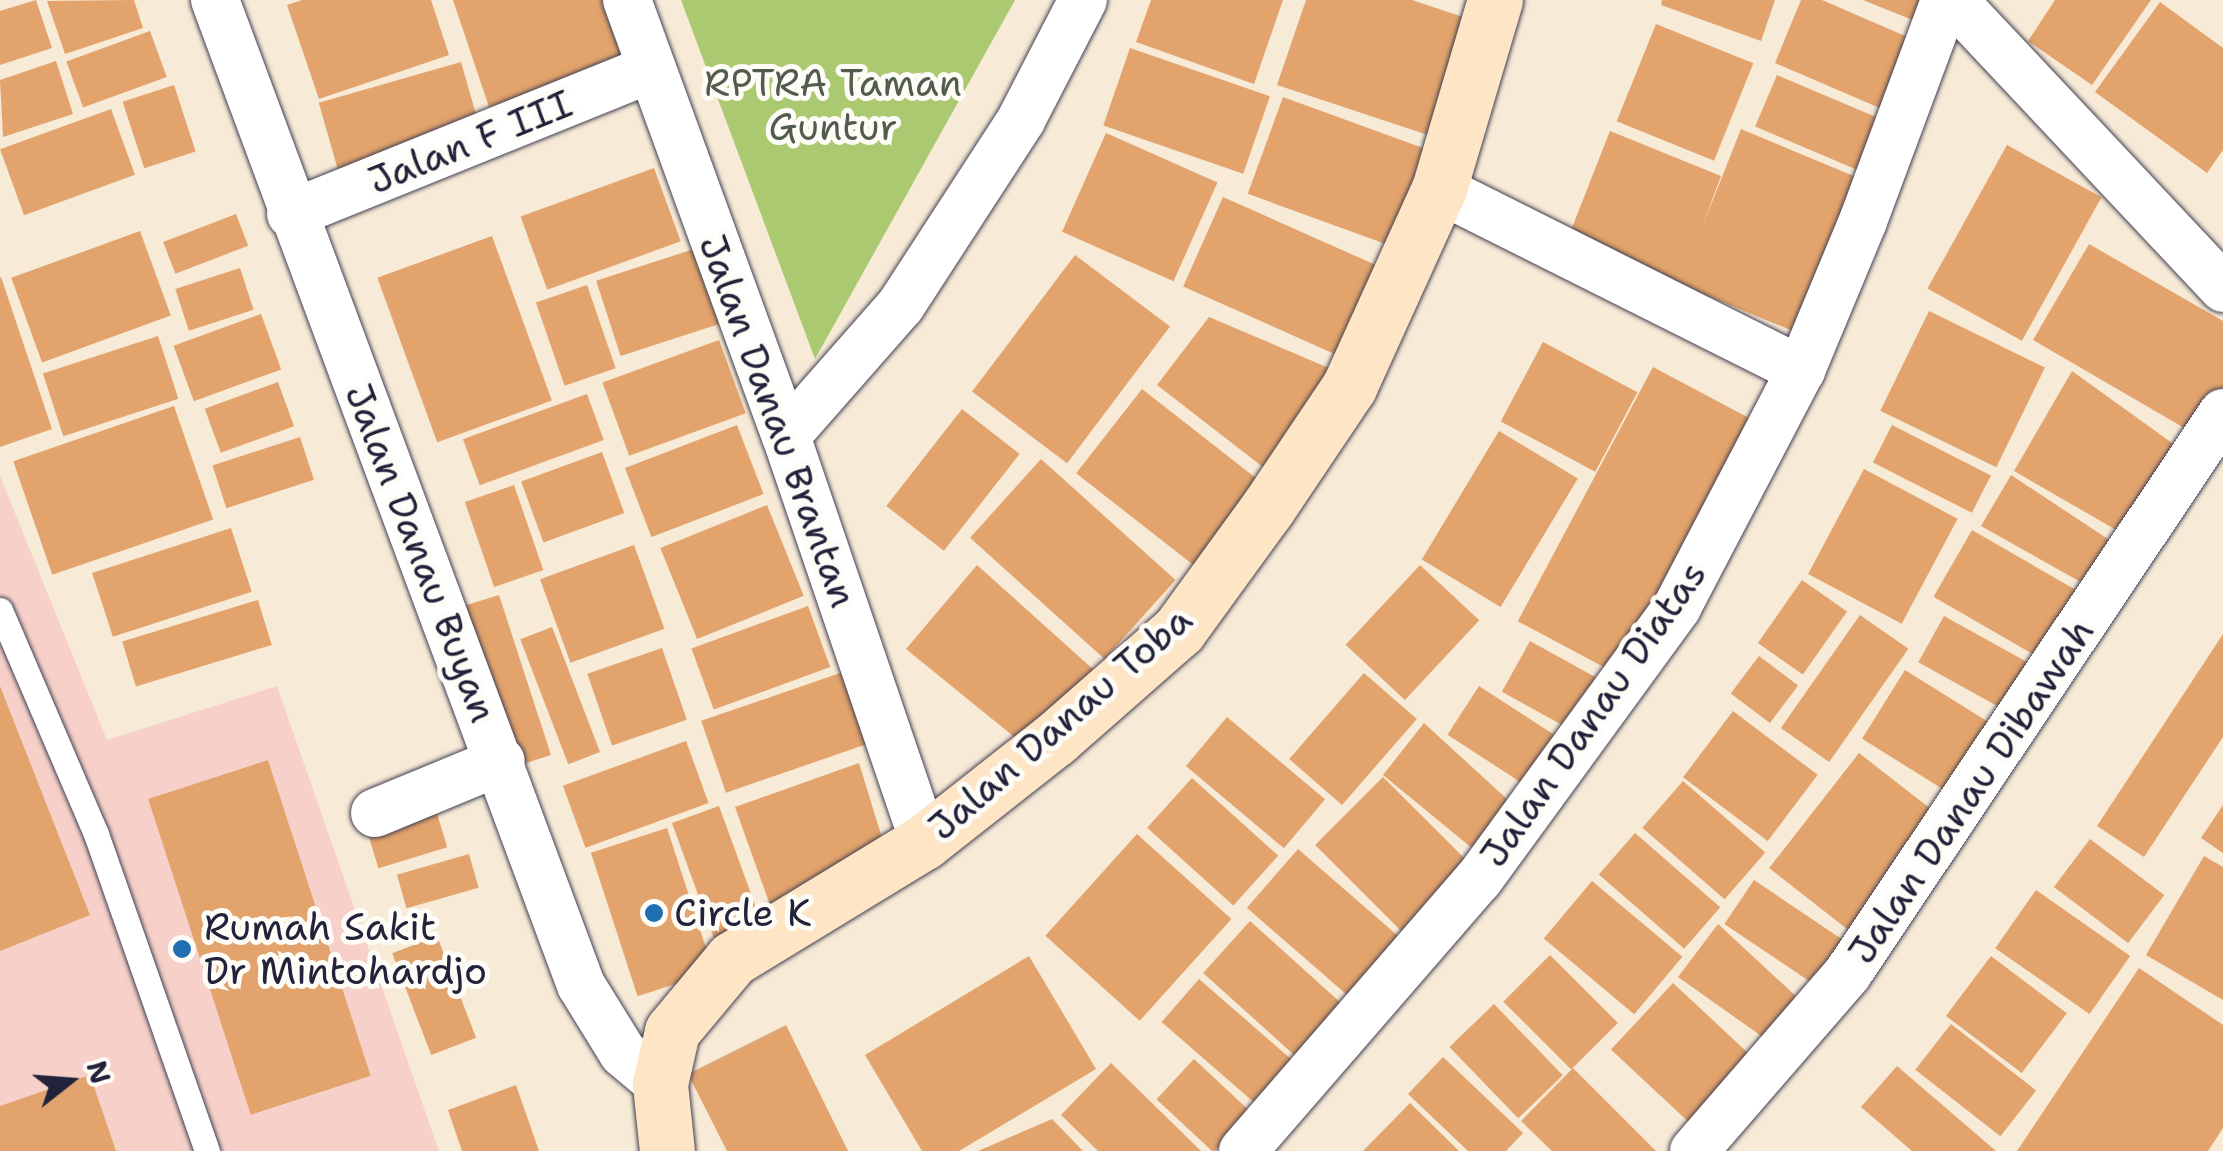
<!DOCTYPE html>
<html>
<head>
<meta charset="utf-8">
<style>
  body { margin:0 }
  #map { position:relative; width:2223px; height:1151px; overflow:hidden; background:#f7ead7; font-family:"Shantell Sans",sans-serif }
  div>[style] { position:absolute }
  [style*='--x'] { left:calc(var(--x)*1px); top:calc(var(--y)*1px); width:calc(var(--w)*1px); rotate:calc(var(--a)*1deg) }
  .built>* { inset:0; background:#f7d1c9 }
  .green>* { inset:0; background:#abc970 }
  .building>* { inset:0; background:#e2a36c; transform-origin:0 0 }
  .roads { filter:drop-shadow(0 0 2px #424052) drop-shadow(0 0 2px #424052) }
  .lane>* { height:25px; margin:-12.5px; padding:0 12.5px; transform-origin:12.5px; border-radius:12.5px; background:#fff }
  .street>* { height:48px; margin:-24px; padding:0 24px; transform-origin:24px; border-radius:24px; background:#fff }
  .secondary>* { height:55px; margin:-27.5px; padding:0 27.5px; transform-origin:27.5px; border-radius:27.5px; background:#fde5c5 }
  .dots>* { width:28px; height:28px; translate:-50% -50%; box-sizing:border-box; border:5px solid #fdfcf7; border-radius:50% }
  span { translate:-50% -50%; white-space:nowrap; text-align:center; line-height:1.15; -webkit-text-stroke:10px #fdfcf7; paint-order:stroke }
  .park-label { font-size:38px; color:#525c4e }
  .street-label { font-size:38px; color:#22223b }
  .poi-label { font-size:38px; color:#22223b }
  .left { translate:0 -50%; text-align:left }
  .north { position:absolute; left:20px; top:1031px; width:100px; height:100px; -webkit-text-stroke:8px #fdfcf7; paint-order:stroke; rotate:73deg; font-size:28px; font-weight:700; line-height:40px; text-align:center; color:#22223b }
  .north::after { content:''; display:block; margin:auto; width:35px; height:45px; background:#22223b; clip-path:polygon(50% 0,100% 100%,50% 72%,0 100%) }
</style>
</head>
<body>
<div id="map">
  <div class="built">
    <i style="clip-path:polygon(0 476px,107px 740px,277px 686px,439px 1151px,0 1151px)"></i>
  </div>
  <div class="green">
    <i style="clip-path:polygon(681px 0,1015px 0,815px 359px)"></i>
  </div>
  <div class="building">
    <i style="clip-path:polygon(36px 0,52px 48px,0 65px,0 11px)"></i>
    <i style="clip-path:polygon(134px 0,143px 28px,65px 54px,47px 1px)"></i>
    <i style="clip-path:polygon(302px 0,431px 0,449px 55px,319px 99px,287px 5px)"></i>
    <i style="clip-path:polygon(453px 0,615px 0,635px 58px,489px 107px)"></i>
    <i style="clip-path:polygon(1151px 0,1283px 0,1254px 84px,1136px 42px)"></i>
    <i style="clip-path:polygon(1306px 0,1412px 0,1481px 23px,1443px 140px,1277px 85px)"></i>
    <i style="clip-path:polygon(1662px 0,1775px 0,1761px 41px,1661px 5px)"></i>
    <i style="clip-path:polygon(1801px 0,1822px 0,1926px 45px,1896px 115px,1775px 63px)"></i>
    <i style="clip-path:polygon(1863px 0,1923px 0,1915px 21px)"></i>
    <i style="clip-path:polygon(2055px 0,2151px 0,2092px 85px,2028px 41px)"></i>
    <i style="clip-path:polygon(2160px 2px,2223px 48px,2223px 150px,2207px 173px,2095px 92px)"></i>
    <i style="left:1656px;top:24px;width:105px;height:105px;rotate:22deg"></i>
    <i style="left:150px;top:31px;width:49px;height:89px;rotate:70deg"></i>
    <i style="left:1130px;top:48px;width:148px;height:82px;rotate:19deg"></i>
    <i style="clip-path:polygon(56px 61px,73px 114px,3px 137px,0 80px)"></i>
    <i style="left:461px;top:62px;width:74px;height:148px;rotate:74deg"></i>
    <i style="left:1777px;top:75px;width:128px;height:56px;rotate:23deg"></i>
    <i style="left:174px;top:85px;width:70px;height:54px;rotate:72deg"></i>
    <i style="left:1283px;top:97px;width:157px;height:103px;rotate:20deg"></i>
    <i style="left:111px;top:109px;width:70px;height:118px;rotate:70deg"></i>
    <i style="clip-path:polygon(1741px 129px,1873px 184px,1810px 338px,1679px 284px,1564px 248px,1610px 131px,1721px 176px,1701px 230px)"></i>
    <i style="left:1106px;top:133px;width:122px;height:108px;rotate:24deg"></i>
    <i style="left:2007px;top:145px;width:108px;height:164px;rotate:29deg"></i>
    <i style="left:654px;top:168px;width:78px;height:142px;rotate:70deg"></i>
    <i style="left:1223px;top:197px;width:172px;height:98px;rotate:24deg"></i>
    <i style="left:236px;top:214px;width:34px;height:78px;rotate:69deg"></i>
    <i style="left:140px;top:231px;width:90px;height:137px;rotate:70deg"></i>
    <i style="left:492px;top:236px;width:175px;height:122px;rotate:70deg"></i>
    <i style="clip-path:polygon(2089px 244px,2223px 321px,2223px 392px,2198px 436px,2033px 340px)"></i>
    <i style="left:697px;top:248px;width:79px;height:106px;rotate:72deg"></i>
    <i style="left:1075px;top:255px;width:119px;height:171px;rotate:37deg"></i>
    <i style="left:240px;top:268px;width:44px;height:68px;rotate:72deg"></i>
    <i style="clip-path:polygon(1px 277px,52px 429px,0 447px,0 278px)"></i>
    <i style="left:587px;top:285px;width:88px;height:54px;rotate:71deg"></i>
    <i style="left:1929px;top:311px;width:129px;height:111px;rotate:26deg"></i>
    <i style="left:261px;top:314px;width:59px;height:93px;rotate:70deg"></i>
    <i style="clip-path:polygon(1209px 317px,1350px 377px,1268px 471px,1157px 385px)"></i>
    <i style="left:158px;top:336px;width:66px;height:121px;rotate:72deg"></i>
    <i style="left:719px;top:340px;width:78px;height:124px;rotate:70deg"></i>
    <i style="left:1543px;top:342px;width:107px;height:90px;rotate:28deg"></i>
    <i style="left:1653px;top:367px;width:127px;height:288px;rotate:28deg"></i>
    <i style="clip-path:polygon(2072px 371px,2186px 453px,2130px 538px,2014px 471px)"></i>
    <i style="left:278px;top:382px;width:47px;height:78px;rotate:70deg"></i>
    <i style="left:1142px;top:389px;width:157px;height:107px;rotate:38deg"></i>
    <i style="left:587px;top:394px;width:49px;height:132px;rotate:70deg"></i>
    <i style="left:174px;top:406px;width:120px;height:170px;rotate:71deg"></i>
    <i style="left:962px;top:409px;width:73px;height:123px;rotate:38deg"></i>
    <i style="left:737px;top:425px;width:74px;height:120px;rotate:69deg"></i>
    <i style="left:1892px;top:425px;width:111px;height:42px;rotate:27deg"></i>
    <i style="left:1499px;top:431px;width:92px;height:150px;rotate:31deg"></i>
    <i style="left:300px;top:437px;width:45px;height:92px;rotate:72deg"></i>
    <i style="left:602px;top:452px;width:65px;height:86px;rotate:70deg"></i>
    <i style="left:1041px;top:459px;width:181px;height:106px;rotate:42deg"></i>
    <i style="left:1864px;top:469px;width:106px;height:119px;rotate:28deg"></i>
    <i style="clip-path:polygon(2011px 475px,2120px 547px,2093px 589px,1981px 526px)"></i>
    <i style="left:514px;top:485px;width:90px;height:52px;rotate:71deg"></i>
    <i style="left:767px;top:505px;width:98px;height:115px;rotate:68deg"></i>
    <i style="left:231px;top:528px;width:67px;height:146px;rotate:72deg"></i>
    <i style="left:1972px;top:530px;width:129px;height:77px;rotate:30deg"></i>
    <i style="left:634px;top:545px;width:89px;height:100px;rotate:70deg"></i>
    <i style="clip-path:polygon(977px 565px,1105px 680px,1018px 740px,906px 649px)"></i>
    <i style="left:1420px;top:565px;width:81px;height:109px;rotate:43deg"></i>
    <i style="left:1802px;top:580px;width:55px;height:77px;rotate:35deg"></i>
    <i style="clip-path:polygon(499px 595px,551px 755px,514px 767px,454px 609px)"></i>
    <i style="left:258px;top:600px;width:47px;height:142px;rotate:73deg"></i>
    <i style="left:808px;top:606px;width:65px;height:124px;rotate:70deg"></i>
    <i style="left:1860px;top:615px;width:59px;height:138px;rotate:35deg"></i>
    <i style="left:1944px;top:616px;width:100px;height:53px;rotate:29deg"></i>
    <i style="left:552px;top:627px;width:134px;height:34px;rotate:69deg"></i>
    <i style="clip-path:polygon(2223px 634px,2223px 737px,2144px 857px,2097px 826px)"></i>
    <i style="left:1530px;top:641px;width:77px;height:58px;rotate:29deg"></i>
    <i style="left:662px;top:648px;width:76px;height:79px;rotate:71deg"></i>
    <i style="left:1759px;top:656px;width:49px;height:47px;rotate:37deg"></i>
    <i style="left:1905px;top:670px;width:103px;height:81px;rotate:32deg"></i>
    <i style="left:843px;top:672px;width:76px;height:150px;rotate:71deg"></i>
    <i style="left:1364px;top:673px;width:70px;height:114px;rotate:41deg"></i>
    <i style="clip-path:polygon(0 686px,90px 915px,0 951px)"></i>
    <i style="left:1479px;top:686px;width:102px;height:58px;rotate:33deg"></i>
    <i style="left:1733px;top:711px;width:106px;height:83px;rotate:37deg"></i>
    <i style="left:1227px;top:717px;width:128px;height:64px;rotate:40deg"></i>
    <i style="clip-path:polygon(1424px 723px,1520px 811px,1478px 853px,1383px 775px)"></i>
    <i style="left:686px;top:741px;width:66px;height:131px;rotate:70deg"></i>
    <i style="left:1859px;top:753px;width:109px;height:146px;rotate:38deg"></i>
    <i style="left:268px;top:760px;width:332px;height:126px;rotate:72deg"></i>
    <i style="clip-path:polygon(859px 763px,886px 851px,775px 919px,735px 807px)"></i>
    <i style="left:1383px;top:777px;width:132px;height:96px;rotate:45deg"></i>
    <i style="left:1192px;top:778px;width:116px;height:67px;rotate:42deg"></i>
    <i style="left:1683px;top:781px;width:109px;height:62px;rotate:41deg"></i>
    <i style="clip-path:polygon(2223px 805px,2223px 853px,2201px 838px)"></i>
    <i style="left:719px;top:806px;width:128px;height:50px;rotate:70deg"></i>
    <i style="left:435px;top:807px;width:42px;height:72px;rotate:73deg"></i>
    <i style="left:667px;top:828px;width:151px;height:80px;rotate:72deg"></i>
    <i style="left:1635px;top:833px;width:113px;height:55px;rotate:41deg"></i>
    <i style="left:1137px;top:834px;width:127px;height:137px;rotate:42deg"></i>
    <i style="left:2090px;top:839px;width:93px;height:60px;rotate:37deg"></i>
    <i style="left:1298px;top:849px;width:149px;height:78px;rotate:41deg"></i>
    <i style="left:469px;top:854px;width:35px;height:75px;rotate:74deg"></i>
    <i style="clip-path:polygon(2204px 856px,2223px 867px,2223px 1000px,2146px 955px)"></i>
    <i style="left:1754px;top:880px;width:115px;height:53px;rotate:34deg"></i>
    <i style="left:1592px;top:881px;width:118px;height:75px;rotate:40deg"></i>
    <i style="left:2036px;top:890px;width:115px;height:71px;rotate:35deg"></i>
    <i style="left:1250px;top:921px;width:131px;height:70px;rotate:42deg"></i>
    <i style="clip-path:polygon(1718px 924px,1799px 999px,1767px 1040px,1678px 977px)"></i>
    <i style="left:437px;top:936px;width:109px;height:48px;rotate:69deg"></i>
    <i style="left:1550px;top:955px;width:96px;height:66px;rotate:45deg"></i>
    <i style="clip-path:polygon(1029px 956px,1096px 1069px,959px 1151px,922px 1151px,865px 1055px)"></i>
    <i style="left:1991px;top:956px;width:95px;height:75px;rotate:37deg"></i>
    <i style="clip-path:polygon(2139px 968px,2223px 1025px,2223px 1128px,2208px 1151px,2017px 1151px)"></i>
    <i style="left:1199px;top:979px;width:145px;height:57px;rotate:41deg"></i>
    <i style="left:1673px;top:983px;width:125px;height:91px;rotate:43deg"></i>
    <i style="left:1494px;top:1004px;width:99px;height:62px;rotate:46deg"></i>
    <i style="left:1951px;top:1024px;width:108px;height:58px;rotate:38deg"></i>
    <i style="clip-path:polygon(786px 1025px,848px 1151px,727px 1151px,688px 1074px)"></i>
    <i style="clip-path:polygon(1443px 1057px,1523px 1133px,1506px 1151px,1468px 1151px,1408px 1094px)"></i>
    <i style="left:1194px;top:1059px;width:78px;height:55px;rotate:43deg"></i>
    <i style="clip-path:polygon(1111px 1063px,1201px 1151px,1098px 1151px,1061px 1115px)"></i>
    <i style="clip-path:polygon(1897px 1066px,1996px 1151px,1912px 1151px,1861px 1107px)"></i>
    <i style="clip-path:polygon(1573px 1068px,1656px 1151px,1552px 1151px,1521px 1121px)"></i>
    <i style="clip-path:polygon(90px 1075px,116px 1151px,0 1151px,0 1106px)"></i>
    <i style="clip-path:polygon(516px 1085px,539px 1151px,462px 1151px,448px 1110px)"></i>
    <i style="clip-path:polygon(1410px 1103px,1459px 1151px,1363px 1151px)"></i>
    <i style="clip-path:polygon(1052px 1119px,1083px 1151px,978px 1151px)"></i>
  </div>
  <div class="roads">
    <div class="lane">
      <i style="--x:0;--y:610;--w:244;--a:66.8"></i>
      <i style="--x:96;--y:834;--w:336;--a:70.7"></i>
    </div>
    <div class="street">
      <i style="--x:215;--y:0;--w:1051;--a:69.62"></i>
      <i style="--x:581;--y:985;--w:80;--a:58.3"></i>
      <i style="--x:623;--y:1053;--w:48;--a:40"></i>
      <i style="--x:627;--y:0;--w:464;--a:70"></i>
      <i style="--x:786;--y:436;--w:429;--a:71.2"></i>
      <i style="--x:1953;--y:0;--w:395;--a:46.8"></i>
      <i style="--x:1439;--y:189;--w:405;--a:26.6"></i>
      <i style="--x:291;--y:214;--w:386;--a:-22"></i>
      <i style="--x:786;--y:436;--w:174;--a:-48.7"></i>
      <i style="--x:901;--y:305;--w:221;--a:-57"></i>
      <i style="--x:1021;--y:120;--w:135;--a:-62.7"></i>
      <i style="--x:375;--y:813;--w:136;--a:-22.4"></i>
      <i style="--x:1243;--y:1151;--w:360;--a:-49.1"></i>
      <i style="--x:1479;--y:879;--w:336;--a:-53.9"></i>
      <i style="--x:1677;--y:607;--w:267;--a:-62.4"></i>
      <i style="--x:1801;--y:370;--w:161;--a:-67.4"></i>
      <i style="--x:1863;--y:221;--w:236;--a:-69.6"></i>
      <i style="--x:1694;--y:1151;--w:235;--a:-49.1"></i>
      <i style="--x:1848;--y:973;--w:674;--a:-56.19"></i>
    </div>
    <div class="secondary">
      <i style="--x:667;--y:1151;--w:67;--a:-96"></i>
      <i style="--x:660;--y:1084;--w:54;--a:-77.2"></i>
      <i style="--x:672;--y:1031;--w:94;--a:-50.2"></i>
      <i style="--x:732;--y:959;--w:225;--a:-31.4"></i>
      <i style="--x:924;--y:842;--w:167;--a:-38.2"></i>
      <i style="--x:1055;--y:739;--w:165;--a:-41.3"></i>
      <i style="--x:1179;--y:630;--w:150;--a:-54"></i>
      <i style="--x:1267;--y:509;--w:147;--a:-56.1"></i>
      <i style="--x:1349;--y:387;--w:217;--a:-65.6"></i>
      <i style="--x:1439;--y:189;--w:197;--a:-73.5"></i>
    </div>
  </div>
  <div class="dots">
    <i style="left:654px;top:913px;background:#1f6fb2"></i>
    <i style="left:182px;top:949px;background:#1f6fb2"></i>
  </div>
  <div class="park-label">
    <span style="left:833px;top:105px">RPTRA Taman<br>Guntur</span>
  </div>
  <div class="street-label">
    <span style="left:470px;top:142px;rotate:-22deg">Jalan F III</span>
    <span style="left:778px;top:421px;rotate:70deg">Jalan Danau Brantan</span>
    <span style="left:421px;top:553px;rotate:69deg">Jalan Danau Buyan</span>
    <span style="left:1593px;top:714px;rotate:-55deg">Jalan Danau Diatas</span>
    <span style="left:1060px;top:723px;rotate:-41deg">Jalan Danau Toba</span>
    <span style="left:1971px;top:791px;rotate:-56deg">Jalan Danau Dibawah</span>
  </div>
  <div class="poi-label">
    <span class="left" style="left:674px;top:913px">Circle K</span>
    <span class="left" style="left:204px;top:949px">Rumah Sakit<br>Dr Mintohardjo</span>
  </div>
  <div class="north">N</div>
</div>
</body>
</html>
